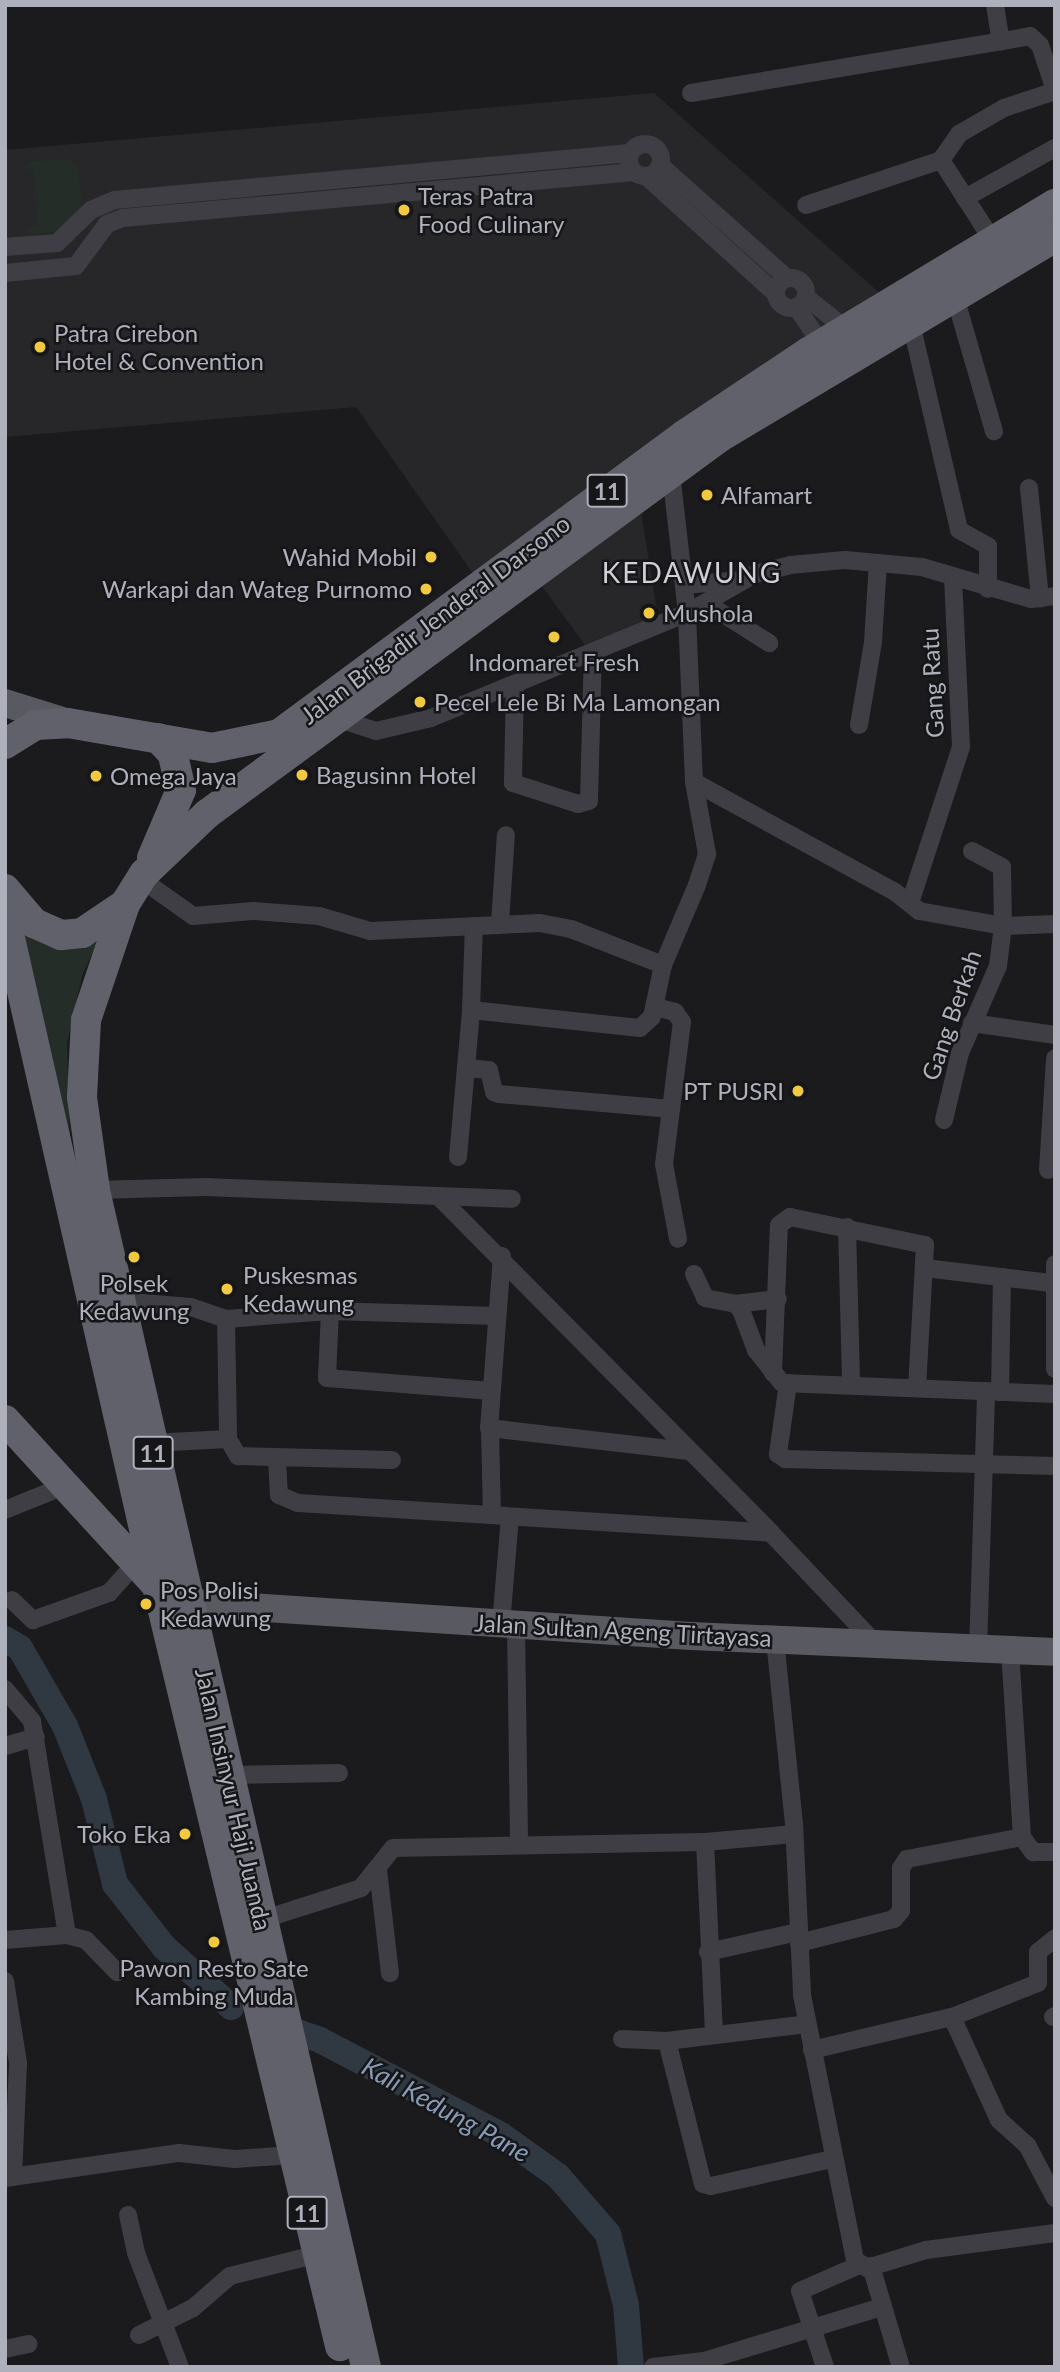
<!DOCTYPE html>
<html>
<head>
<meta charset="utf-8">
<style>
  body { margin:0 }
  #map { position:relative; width:1060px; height:2372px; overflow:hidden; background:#1b1b1d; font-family:Lato,sans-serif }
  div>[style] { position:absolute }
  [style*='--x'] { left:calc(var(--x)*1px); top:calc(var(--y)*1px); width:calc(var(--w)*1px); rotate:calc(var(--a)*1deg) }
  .built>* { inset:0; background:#27272a }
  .green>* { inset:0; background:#242d27 }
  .river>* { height:26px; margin:-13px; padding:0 13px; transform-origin:13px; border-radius:13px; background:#303841 }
  .minor>* { height:18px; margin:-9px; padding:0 9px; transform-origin:9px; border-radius:9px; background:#3e3e44 }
  .minor>.ring { margin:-9px; padding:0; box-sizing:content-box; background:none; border:18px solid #3e3e44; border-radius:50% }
  .primary>* { height:28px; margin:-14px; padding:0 14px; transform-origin:14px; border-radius:14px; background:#585961 }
  .trunk>* { height:30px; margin:-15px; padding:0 15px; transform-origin:15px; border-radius:15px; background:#60616a }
  .dots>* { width:19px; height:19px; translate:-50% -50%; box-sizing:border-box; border:4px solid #161618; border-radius:50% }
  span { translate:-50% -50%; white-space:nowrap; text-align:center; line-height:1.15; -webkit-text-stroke:5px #161618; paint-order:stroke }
  .shield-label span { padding:2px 5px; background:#161618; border:2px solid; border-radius:5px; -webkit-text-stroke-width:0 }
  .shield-label { font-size:23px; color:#aeb0bc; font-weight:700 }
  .poi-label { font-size:24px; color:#aeb0bc }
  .left { translate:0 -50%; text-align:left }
  .right { translate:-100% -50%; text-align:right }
  .street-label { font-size:24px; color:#aeb0bc }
  .water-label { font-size:26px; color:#869ab6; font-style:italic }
  .quarter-label { font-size:28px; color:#cfd0d8; letter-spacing:2px }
  .frame { position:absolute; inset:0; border:7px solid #aeb0bc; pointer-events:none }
</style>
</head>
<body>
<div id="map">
  <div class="built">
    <i style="clip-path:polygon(654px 93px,883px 296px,474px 575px,356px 407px,5px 437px,5px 150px)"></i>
    <i style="clip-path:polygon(641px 512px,658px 617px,585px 645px,541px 585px)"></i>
  </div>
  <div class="green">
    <i style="clip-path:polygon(68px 159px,78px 166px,82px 207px,60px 232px,30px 234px,27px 227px,38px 225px,33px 170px,22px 168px,33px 161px)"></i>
    <i style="clip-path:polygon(19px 922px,69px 946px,98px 942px,83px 973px,67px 1043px,70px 1145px)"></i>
  </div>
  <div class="river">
    <i style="--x:5;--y:1639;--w:17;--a:31"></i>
    <i style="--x:20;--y:1648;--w:90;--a:60"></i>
    <i style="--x:65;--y:1726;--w:79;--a:68.3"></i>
    <i style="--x:94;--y:1799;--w:88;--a:76.1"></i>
    <i style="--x:115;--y:1884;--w:80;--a:52.1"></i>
    <i style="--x:164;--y:1947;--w:90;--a:41.8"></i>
    <i style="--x:272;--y:2023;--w:51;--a:19.5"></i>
    <i style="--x:320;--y:2040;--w:204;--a:27.7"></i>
    <i style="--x:501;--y:2135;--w:70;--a:35.7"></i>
    <i style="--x:558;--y:2176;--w:77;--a:49.2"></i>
    <i style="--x:608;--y:2234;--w:73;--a:75.8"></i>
    <i style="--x:626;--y:2305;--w:62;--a:85.4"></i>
  </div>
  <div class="minor">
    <i style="--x:995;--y:5;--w:37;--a:81"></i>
    <i style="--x:691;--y:93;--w:344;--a:-9.5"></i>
    <i style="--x:1030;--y:36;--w:13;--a:42"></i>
    <i style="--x:1040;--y:45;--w:47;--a:71.6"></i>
    <i class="ring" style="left:629px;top:144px;width:14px;height:14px"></i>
    <i style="--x:941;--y:160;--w:96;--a:57.3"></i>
    <i style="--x:660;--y:165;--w:170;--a:41.7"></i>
    <i style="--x:646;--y:176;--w:174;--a:42.2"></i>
    <i style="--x:965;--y:198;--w:103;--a:-29.1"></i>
    <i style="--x:806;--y:205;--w:142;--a:-18.4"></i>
    <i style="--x:941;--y:160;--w:32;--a:-55"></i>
    <i style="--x:959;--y:134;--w:52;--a:-30"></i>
    <i style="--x:1004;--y:108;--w:54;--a:-18.4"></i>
    <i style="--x:5;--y:247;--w:52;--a:-4.4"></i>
    <i style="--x:57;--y:243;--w:47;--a:-44.1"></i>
    <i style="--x:91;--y:210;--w:26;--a:-23"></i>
    <i style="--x:115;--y:200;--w:517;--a:-5.21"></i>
    <i style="--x:5;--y:273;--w:71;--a:-5.6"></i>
    <i style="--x:76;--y:266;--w:52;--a:-53.6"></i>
    <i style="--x:107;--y:224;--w:17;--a:-21"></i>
    <i style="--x:123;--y:218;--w:513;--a:-5.14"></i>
    <i class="ring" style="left:776px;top:278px;width:12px;height:12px"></i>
    <i style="--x:806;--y:297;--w:51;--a:38.7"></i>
    <i style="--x:955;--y:297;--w:140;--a:73.8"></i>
    <i style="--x:796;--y:307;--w:45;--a:54.9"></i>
    <i style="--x:911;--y:323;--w:212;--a:76.9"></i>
    <i style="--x:959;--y:530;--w:33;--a:29"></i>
    <i style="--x:988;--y:546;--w:43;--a:90"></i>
    <i style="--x:1029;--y:488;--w:111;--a:84.3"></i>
    <i style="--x:684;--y:585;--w:57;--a:-5"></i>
    <i style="--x:706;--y:603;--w:75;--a:32.4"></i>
    <i style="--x:515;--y:684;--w:99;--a:91.2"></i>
    <i style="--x:513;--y:783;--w:68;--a:17.9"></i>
    <i style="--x:578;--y:804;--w:11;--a:-15"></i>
    <i style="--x:589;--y:801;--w:149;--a:-88.5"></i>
    <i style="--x:336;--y:718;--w:42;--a:18"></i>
    <i style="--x:376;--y:731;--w:57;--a:-13.3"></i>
    <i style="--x:431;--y:718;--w:277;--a:-22.3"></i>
    <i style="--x:687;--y:613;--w:78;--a:-29.8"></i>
    <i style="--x:755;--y:574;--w:36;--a:-14"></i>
    <i style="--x:790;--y:565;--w:55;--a:-5.2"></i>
    <i style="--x:845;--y:560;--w:77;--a:5.2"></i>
    <i style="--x:922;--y:567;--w:114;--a:16.4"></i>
    <i style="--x:1031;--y:599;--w:24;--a:-7"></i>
    <i style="--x:859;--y:725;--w:84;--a:-80.4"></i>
    <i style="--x:873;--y:642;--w:79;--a:-86.4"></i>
    <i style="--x:694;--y:782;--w:229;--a:28.7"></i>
    <i style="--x:895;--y:892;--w:31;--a:38"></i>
    <i style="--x:919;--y:911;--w:85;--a:10.1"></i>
    <i style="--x:1003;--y:926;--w:52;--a:-2.2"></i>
    <i style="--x:141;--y:879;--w:64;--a:35.4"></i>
    <i style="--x:193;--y:916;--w:60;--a:-4.8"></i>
    <i style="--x:253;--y:911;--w:66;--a:4.3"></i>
    <i style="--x:319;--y:916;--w:53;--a:16.4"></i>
    <i style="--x:370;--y:931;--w:170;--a:-2.7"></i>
    <i style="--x:540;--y:923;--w:32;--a:11"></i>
    <i style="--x:571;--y:929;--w:99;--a:21.4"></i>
    <i style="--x:910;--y:903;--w:164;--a:-71.9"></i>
    <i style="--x:961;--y:747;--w:169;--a:-92.7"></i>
    <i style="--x:500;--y:922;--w:87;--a:-86.1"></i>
    <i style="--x:655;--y:1007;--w:21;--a:14"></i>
    <i style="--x:675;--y:1012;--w:12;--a:55"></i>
    <i style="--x:682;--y:1022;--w:143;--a:97.2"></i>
    <i style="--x:664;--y:1164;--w:76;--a:79.4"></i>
    <i style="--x:471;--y:1010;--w:84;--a:-88"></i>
    <i style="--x:972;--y:1023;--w:84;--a:8.2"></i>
    <i style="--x:466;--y:1068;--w:23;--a:5"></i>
    <i style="--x:489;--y:1070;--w:23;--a:77"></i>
    <i style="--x:494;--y:1092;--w:5;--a:22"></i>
    <i style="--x:499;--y:1094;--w:173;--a:5"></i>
    <i style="--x:944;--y:1120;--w:69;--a:-76.6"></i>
    <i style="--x:960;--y:1053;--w:95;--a:-66.4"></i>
    <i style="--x:998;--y:966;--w:40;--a:-82.9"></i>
    <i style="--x:1003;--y:926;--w:59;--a:-91"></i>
    <i style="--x:1002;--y:867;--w:34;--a:-152"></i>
    <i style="--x:458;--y:1157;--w:148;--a:-84.9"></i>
    <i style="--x:471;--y:1010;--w:170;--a:6.1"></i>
    <i style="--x:640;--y:1028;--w:16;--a:-43"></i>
    <i style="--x:652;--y:1017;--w:53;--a:-78.1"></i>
    <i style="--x:663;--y:965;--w:87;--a:-67"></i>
    <i style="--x:697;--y:885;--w:33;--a:-72"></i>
    <i style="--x:707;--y:854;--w:73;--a:-100.2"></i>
    <i style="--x:694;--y:782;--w:169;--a:-92.4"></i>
    <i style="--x:687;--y:613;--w:141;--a:-96.5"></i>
    <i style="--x:1048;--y:1170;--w:112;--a:-86.4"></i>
    <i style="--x:95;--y:1190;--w:110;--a:-1.6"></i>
    <i style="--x:205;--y:1187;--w:307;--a:2.2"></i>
    <i style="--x:440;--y:1198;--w:471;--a:45.3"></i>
    <i style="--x:847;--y:1227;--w:157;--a:88.5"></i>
    <i style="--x:502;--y:1256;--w:172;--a:94.3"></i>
    <i style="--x:489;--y:1428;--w:201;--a:6.6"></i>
    <i style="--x:1055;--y:1264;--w:105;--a:90"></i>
    <i style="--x:925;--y:1268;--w:127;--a:6.8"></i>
    <i style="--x:694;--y:1274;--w:26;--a:65"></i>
    <i style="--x:705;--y:1298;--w:31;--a:11"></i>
    <i style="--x:735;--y:1304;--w:8;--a:45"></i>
    <i style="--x:741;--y:1310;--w:43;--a:69.4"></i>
    <i style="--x:756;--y:1350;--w:42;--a:51.8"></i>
    <i style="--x:782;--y:1383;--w:273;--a:2.3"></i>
    <i style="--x:118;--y:1301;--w:73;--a:4.7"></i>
    <i style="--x:191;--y:1307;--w:37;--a:19"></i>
    <i style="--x:226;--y:1319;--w:104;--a:-4.4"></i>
    <i style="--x:330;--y:1311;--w:167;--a:1.7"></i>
    <i style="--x:735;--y:1304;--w:43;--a:-6.6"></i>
    <i style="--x:330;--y:1311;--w:67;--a:92.6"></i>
    <i style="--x:327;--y:1378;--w:165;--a:4.5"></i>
    <i style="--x:226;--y:1319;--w:120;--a:89"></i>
    <i style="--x:773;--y:1373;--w:148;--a:-87.7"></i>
    <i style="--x:779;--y:1225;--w:14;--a:-36"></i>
    <i style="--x:790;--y:1217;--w:138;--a:11.7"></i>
    <i style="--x:925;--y:1245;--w:143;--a:93.2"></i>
    <i style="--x:788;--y:1383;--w:72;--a:98"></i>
    <i style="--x:778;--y:1454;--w:9;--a:36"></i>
    <i style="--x:785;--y:1459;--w:270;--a:1.5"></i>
    <i style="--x:1000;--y:1392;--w:115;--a:-89"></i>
    <i style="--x:490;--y:1429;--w:85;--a:88.7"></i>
    <i style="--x:150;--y:1443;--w:78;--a:-2.9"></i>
    <i style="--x:228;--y:1439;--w:20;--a:60"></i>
    <i style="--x:238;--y:1456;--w:154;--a:1.5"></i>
    <i style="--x:277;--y:1458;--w:37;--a:87"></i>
    <i style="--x:279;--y:1495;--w:21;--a:23"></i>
    <i style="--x:298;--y:1503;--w:474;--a:3.6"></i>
    <i style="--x:771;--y:1533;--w:154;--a:46.6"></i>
    <i style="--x:5;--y:1510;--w:64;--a:-22.1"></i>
    <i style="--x:12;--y:1600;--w:29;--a:44"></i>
    <i style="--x:33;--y:1620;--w:81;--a:-19.6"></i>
    <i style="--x:109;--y:1593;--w:39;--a:-48"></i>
    <i style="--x:501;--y:1624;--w:107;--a:-85.2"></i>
    <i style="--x:516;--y:1624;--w:221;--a:89.2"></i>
    <i style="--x:775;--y:1640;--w:184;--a:84.1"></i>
    <i style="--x:794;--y:1823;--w:172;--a:87.3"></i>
    <i style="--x:802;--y:1995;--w:270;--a:78.7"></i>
    <i style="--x:855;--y:2260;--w:14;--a:34"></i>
    <i style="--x:867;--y:2268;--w:62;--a:-17"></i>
    <i style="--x:926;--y:2250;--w:130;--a:-7.5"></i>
    <i style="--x:978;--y:1650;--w:259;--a:-88.2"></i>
    <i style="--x:1010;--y:1651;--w:186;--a:86.3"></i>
    <i style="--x:1022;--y:1837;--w:19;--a:54"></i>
    <i style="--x:1033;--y:1852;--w:22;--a:0"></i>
    <i style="--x:5;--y:1689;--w:42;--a:49.8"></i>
    <i style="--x:32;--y:1721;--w:217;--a:80.7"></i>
    <i style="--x:5;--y:1746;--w:32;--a:-16"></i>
    <i style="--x:228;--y:1775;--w:111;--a:-1"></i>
    <i style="--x:705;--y:1842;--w:192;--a:87.3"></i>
    <i style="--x:378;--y:1870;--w:104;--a:83.4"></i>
    <i style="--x:261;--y:1920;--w:105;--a:-17.7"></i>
    <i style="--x:361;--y:1888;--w:51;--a:-51.3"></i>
    <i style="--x:393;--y:1848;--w:312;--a:-1.1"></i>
    <i style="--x:705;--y:1842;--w:89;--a:-5.1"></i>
    <i style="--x:5;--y:1940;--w:62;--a:-4.6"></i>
    <i style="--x:67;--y:1935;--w:20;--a:15"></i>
    <i style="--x:86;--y:1940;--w:45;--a:45.9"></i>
    <i style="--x:799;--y:1943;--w:98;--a:-14.2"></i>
    <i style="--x:894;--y:1919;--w:11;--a:-49"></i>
    <i style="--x:901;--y:1911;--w:43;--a:-90"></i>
    <i style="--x:901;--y:1868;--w:11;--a:-56"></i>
    <i style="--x:907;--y:1859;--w:117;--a:-10.8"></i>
    <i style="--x:708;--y:1952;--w:92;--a:-12.5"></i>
    <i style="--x:5;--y:1981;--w:83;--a:81"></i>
    <i style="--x:18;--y:2063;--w:114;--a:92.5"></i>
    <i style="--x:952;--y:2017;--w:113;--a:65.5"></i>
    <i style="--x:999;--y:2120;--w:38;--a:42"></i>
    <i style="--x:1027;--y:2145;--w:60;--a:62.2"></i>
    <i style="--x:1053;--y:2017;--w:2;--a:-27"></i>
    <i style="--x:622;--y:2039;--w:45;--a:2.5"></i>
    <i style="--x:667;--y:2041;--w:141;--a:-6.9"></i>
    <i style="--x:667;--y:2041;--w:147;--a:75.9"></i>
    <i style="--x:703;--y:2184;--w:8;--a:14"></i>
    <i style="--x:711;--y:2186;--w:124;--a:-12.6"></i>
    <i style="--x:812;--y:2050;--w:144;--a:-13.3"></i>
    <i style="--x:952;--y:2017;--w:92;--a:-21.6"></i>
    <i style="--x:1038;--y:1983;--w:31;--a:-90"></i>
    <i style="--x:1038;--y:1952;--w:22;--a:-39"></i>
    <i style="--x:5;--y:2178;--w:176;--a:-8.2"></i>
    <i style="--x:179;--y:2153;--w:56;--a:6.1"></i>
    <i style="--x:235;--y:2159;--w:58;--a:-3.9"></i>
    <i style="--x:128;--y:2215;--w:39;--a:78"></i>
    <i style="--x:136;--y:2253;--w:122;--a:68.9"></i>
    <i style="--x:871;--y:2266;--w:105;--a:73.5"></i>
    <i style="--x:139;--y:2335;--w:60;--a:-26.6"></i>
    <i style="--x:193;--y:2308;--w:49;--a:-40.9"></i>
    <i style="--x:230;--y:2276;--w:91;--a:-14"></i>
    <i style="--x:5;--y:2349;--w:24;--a:-12"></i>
    <i style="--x:653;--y:2367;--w:51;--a:-6.7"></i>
    <i style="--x:704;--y:2361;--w:186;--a:-16.9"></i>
    <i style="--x:825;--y:2367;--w:80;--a:-108.2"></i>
    <i style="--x:800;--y:2291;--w:64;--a:-23.8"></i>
  </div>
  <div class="primary">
    <i style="--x:5;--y:703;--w:64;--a:17.3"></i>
    <i style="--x:191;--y:1603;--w:501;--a:3.78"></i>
    <i style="--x:691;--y:1636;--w:364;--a:2.5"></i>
  </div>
  <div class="trunk">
    <i style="--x:5;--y:744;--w:36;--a:-32"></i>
    <i style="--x:35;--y:725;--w:33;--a:-3"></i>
    <i style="--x:68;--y:723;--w:146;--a:9.8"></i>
    <i style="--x:212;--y:748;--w:68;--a:-11.8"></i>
    <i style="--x:279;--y:734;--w:503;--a:-36.44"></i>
    <i style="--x:684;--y:435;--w:151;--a:-33.7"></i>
    <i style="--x:810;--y:351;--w:286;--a:-31"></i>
    <i style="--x:152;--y:858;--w:74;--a:-66.9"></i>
    <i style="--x:181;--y:790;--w:37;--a:-103"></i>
    <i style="--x:173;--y:754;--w:22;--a:-133"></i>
    <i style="--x:5;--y:889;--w:45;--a:49.5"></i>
    <i style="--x:34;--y:923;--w:30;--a:24"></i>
    <i style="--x:61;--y:935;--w:21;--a:-5"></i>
    <i style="--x:82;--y:933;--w:52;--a:-34"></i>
    <i style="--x:5;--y:916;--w:687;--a:77.22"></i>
    <i style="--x:157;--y:1586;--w:782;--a:76.46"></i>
    <i style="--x:5;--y:1420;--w:225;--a:47.5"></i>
    <i style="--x:366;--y:2367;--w:1208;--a:-102.97"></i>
    <i style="--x:95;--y:1190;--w:94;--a:-98"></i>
    <i style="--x:82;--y:1097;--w:77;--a:-87"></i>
    <i style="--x:86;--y:1020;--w:122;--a:-71.4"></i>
    <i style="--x:125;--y:904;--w:36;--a:-58"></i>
    <i style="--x:144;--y:874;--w:87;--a:-43.6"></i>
    <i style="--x:207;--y:814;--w:637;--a:-36.31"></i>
    <i style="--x:720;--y:437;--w:390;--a:-30.8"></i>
  </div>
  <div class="dots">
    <i style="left:404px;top:210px;background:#f0c940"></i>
    <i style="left:40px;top:347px;background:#f0c940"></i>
    <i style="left:707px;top:495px;background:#f0c940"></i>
    <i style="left:431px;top:557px;background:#f0c940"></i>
    <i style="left:426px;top:589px;background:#f0c940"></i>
    <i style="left:649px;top:613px;background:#f0c940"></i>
    <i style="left:554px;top:637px;background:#f0c940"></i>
    <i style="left:420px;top:702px;background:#f0c940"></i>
    <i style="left:302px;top:775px;background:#f0c940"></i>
    <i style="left:96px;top:776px;background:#f0c940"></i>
    <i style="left:798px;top:1091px;background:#f0c940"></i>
    <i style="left:134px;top:1257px;background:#f0c940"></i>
    <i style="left:227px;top:1289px;background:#f0c940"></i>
    <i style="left:146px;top:1604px;background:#f0c940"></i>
    <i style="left:185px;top:1834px;background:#f0c940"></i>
    <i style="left:214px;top:1942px;background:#f0c940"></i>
  </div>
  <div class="shield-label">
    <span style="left:607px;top:491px">11</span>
    <span style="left:153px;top:1453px">11</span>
    <span style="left:307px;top:2213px">11</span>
  </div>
  <div class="poi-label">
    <span class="left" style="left:418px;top:210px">Teras Patra<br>Food Culinary</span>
    <span class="left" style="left:54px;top:347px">Patra Cirebon<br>Hotel &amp; Convention</span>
    <span class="left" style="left:721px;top:495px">Alfamart</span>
    <span class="right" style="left:417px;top:557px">Wahid Mobil</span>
    <span class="right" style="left:412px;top:589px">Warkapi dan Wateg Purnomo</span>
    <span class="left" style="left:663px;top:613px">Mushola</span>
    <span style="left:554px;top:662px">Indomaret Fresh</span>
    <span class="left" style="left:434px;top:702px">Pecel Lele Bi Ma Lamongan</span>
    <span class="left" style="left:316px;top:775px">Bagusinn Hotel</span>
    <span class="left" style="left:110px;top:776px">Omega Jaya</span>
    <span class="right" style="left:784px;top:1091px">PT PUSRI</span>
    <span class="left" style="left:243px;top:1289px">Puskesmas<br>Kedawung</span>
    <span style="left:134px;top:1297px">Polsek<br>Kedawung</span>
    <span class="left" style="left:160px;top:1604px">Pos Polisi<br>Kedawung</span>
    <span class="right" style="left:171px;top:1834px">Toko Eka</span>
    <span style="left:214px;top:1982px">Pawon Resto Sate<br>Kambing Muda</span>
  </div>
  <div class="street-label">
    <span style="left:435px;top:619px;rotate:-37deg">Jalan Brigadir Jenderal Darsono</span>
    <span style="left:932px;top:683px;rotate:-93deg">Gang Ratu</span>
    <span style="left:951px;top:1015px;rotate:-71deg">Gang Berkah</span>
    <span style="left:623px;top:1630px;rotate:3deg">Jalan Sultan Ageng Tirtayasa</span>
    <span style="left:234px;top:1799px;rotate:77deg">Jalan Insinyur Haji Juanda</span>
  </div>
  <div class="water-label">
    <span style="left:446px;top:2110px;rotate:29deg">Kali Kedung Pane</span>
  </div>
  <div class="quarter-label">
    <span style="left:692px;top:572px">KEDAWUNG</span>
  </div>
  <div class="frame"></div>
</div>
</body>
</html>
